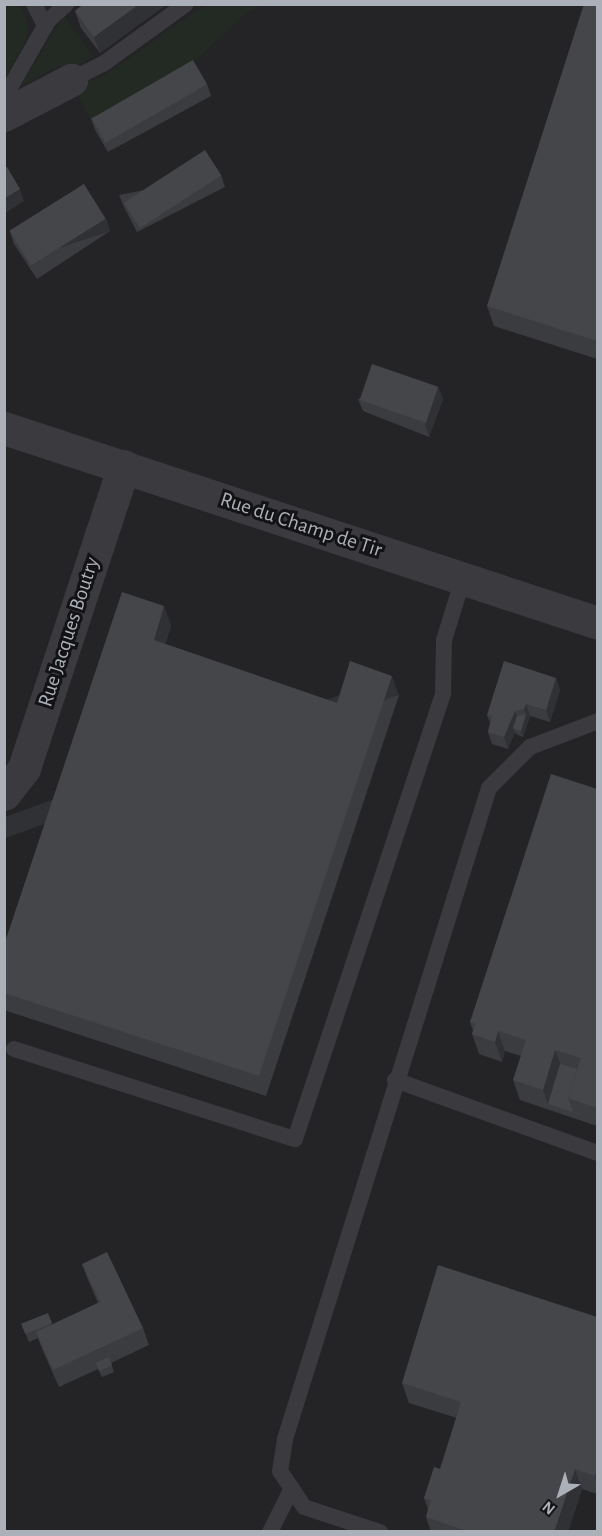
<!DOCTYPE html>
<html>
<head>
<meta charset="utf-8">
<style>
  body { margin:0 }
  #map { position:relative; width:602px; height:1536px; overflow:hidden; background:#18181a; font-family:"Alegreya Sans",sans-serif }
  div>[style] { position:absolute }
  [style*='--x'] { left:calc(var(--x)*1px); top:calc(var(--y)*1px); width:calc(var(--w)*1px); rotate:calc(var(--a)*1deg) }
  .built>* { inset:0; background:#242427; transform-origin:0 0 }
  .green>* { inset:0; background:#232a23 }
  .service>* { height:16px; margin:-8px; padding:0 8px; transform-origin:8px; border-radius:8px; background:#3a3a3f }
  .minor>* { height:33px; margin:-16.5px; padding:0 16.5px; transform-origin:16.5px; border-radius:16.5px; background:#3a3a3f }
  .wall>* { inset:0; background:#3b3c40 }
  .shaded-wall>* { inset:0; background:#303134; transform-origin:0 0 }
  .building>* { inset:0; background:#45464a; transform-origin:0 0 }
  span { translate:-50% -50%; white-space:nowrap; text-align:center; line-height:1.15; -webkit-text-stroke:6px #131315; paint-order:stroke }
  .street-label { font-size:21px; color:#acb0b8 }
  .frame { position:absolute; inset:0; border:6px solid #acb0b8; pointer-events:none }
  .north { position:absolute; left:530px; top:1464px; width:60px; height:60px; -webkit-text-stroke:4px #131315; paint-order:stroke; rotate:219deg; font-size:16px; font-weight:700; line-height:24px; text-align:center; color:#acb0b8 }
  .north::after { content:''; display:block; margin:auto; width:21px; height:27px; background:#acb0b8; clip-path:polygon(50% 0,100% 100%,50% 72%,0 100%) }
</style>
</head>
<body>
<div id="map">
  <div class="built">
    <i style="left:5px;top:5px;width:592px;height:1526px"></i>
  </div>
  <div class="green">
    <i style="clip-path:polygon(5px 4px,21px 5px,28px 24px,26px 40px,5px 78px)"></i>
    <i style="clip-path:polygon(205px 5px,262px 5px,242px 16px,161px 93px,95px 130px,76px 89px,111px 71px)"></i>
    <i style="clip-path:polygon(64px 16px,93px 57px,65px 72px,60px 65px,20px 87px)"></i>
  </div>
  <div class="service">
    <i style="--x:34;--y:4;--w:25;--a:63"></i>
    <i style="--x:71;--y:80;--w:36;--a:-27"></i>
    <i style="--x:103;--y:64;--w:102;--a:-35.9"></i>
    <i style="--x:4;--y:98;--w:89;--a:-60.3"></i>
    <i style="--x:48;--y:21;--w:25;--a:-43"></i>
    <i style="--x:14;--y:1049;--w:295;--a:17.8"></i>
    <i style="--x:295;--y:1139;--w:470;--a:-71.6"></i>
    <i style="--x:443;--y:693;--w:53;--a:-88.9"></i>
    <i style="--x:444;--y:640;--w:64;--a:-72.7"></i>
    <i style="--x:395;--y:1080;--w:216;--a:19.8"></i>
    <i style="--x:270;--y:1532;--w:49;--a:-63.4"></i>
    <i style="--x:380;--y:1532;--w:80;--a:-161.8"></i>
    <i style="--x:304;--y:1507;--w:43;--a:-123.7"></i>
    <i style="--x:280;--y:1471;--w:32;--a:-81"></i>
    <i style="--x:285;--y:1439;--w:682;--a:-72.6"></i>
    <i style="--x:489;--y:788;--w:58;--a:-45"></i>
    <i style="--x:530;--y:747;--w:73;--a:-20.9"></i>
  </div>
  <div class="minor">
    <i style="--x:4;--y:115;--w:76;--a:-27.6"></i>
    <i style="--x:4;--y:428;--w:625;--a:18.17"></i>
    <i style="--x:4;--y:794;--w:33;--a:-52"></i>
    <i style="--x:24;--y:768;--w:318;--a:-71.7"></i>
  </div>
  <div class="wall">
    <i style="clip-path:polygon(84px 4px,167px 4px,100px 53px,81px 28px,75px 11px)"></i>
    <i style="clip-path:polygon(597px 4px,597px 359px,494px 326px,487px 306px)"></i>
    <i style="clip-path:polygon(207px 84px,211px 96px,108px 152px,95px 130px,91px 118px)"></i>
    <i style="clip-path:polygon(221px 175px,225px 187px,137px 232px,124px 207px,119px 195px)"></i>
    <i style="clip-path:polygon(106px 219px,110px 231px,37px 279px,14px 244px,10px 232px)"></i>
    <i style="clip-path:polygon(438px 387px,443px 399px,429px 437px,363px 411px,358px 399px)"></i>
    <i style="clip-path:polygon(164px 606px,171px 626px,165px 644px,337px 703px,399px 695px,266px 1096px,4px 1010px,4px 945px)"></i>
    <i style="clip-path:polygon(556px 678px,560px 690px,550px 722px,530px 716px,523px 737px,516px 734px,515px 732px,508px 749px,492px 744px,488px 732px,490px 723px,487px 715px)"></i>
    <i style="clip-path:polygon(597px 789px,597px 1126px,520px 1100px,513px 1080px,521px 1056px,505px 1051px,502px 1062px,479px 1054px,472px 1034px,473px 1030px,470px 1022px)"></i>
    <i style="clip-path:polygon(82px 1264px,143px 1328px,149px 1345px,111px 1363px,114px 1372px,102px 1377px,98px 1369px,59px 1387px,42px 1349px,38px 1338px,29px 1342px,22px 1325px,53px 1324px,98px 1303px,88px 1280px)"></i>
    <i style="clip-path:polygon(597px 1317px,597px 1494px,582px 1489px,568px 1532px,431px 1532px,426px 1517px,428px 1509px,424px 1498px,440px 1469px,457px 1418px,409px 1403px,402px 1383px)"></i>
  </div>
  <div class="shaded-wall">
    <i style="clip-path:polygon(139px 4px,167px 4px,100px 53px,94px 37px)"></i>
    <i style="clip-path:polygon(20px 189px,24px 201px,4px 214px,4px 199px)"></i>
    <i style="left:106px;top:219px;width:13px;height:87px;rotate:72deg"></i>
    <i style="clip-path:polygon(438px 387px,443px 399px,429px 437px,425px 425px)"></i>
    <i style="clip-path:polygon(164px 606px,171px 626px,161px 660px,154px 640px)"></i>
    <i style="left:392px;top:676px;width:20px;height:422px;rotate:70deg"></i>
    <i style="clip-path:polygon(556px 678px,560px 690px,550px 722px,546px 710px)"></i>
    <i style="clip-path:polygon(526px 704px,530px 716px,523px 737px,521px 731px,526px 714px,524px 709px)"></i>
    <i style="clip-path:polygon(515px 711px,519px 723px,513px 728px,515px 732px,508px 749px,504px 737px)"></i>
    <i style="clip-path:polygon(498px 1031px,505px 1051px,502px 1062px,495px 1042px)"></i>
    <i style="clip-path:polygon(555px 1050px,563px 1070px,548px 1104px,550px 1110px,543px 1090px)"></i>
    <i style="clip-path:polygon(597px 1468px,597px 1482px,595px 1476px)"></i>
    <i style="clip-path:polygon(575px 1469px,582px 1489px,568px 1532px,554px 1532px)"></i>
  </div>
  <div class="building">
    <i style="clip-path:polygon(84px 4px,139px 4px,94px 37px,75px 11px)"></i>
    <i style="clip-path:polygon(584px 4px,597px 4px,597px 341px,487px 306px)"></i>
    <i style="left:193px;top:60px;width:28px;height:117px;rotate:60deg"></i>
    <i style="left:205px;top:150px;width:30px;height:97px;rotate:57deg"></i>
    <i style="clip-path:polygon(7px 167px,20px 189px,4px 199px,4px 168px)"></i>
    <i style="left:84px;top:184px;width:41px;height:88px;rotate:58deg"></i>
    <i style="left:372px;top:364px;width:70px;height:38px;rotate:19deg"></i>
    <i style="clip-path:polygon(122px 592px,164px 606px,154px 640px,337px 703px,350px 661px,392px 676px,259px 1076px,4px 993px,4px 945px)"></i>
    <i style="clip-path:polygon(504px 661px,556px 678px,546px 710px,526px 704px,524px 709px,515px 711px,504px 737px,488px 732px,492px 716px,487px 715px)"></i>
    <i style="clip-path:polygon(526px 714px,521px 731px,513px 728px,517px 716px)"></i>
    <i style="clip-path:polygon(551px 774px,597px 789px,597px 1108px,568px 1098px,581px 1058px,555px 1050px,543px 1090px,513px 1080px,526px 1040px,498px 1031px,495px 1042px,472px 1034px,475px 1024px,470px 1022px)"></i>
    <i style="clip-path:polygon(560px 1064px,577px 1069px,568px 1098px,573px 1112px,548px 1104px)"></i>
    <i style="clip-path:polygon(107px 1252px,143px 1328px,53px 1370px,36px 1332px,100px 1302px,82px 1264px)"></i>
    <i style="clip-path:polygon(438px 1265px,597px 1317px,597px 1468px,595px 1476px,575px 1469px,554px 1532px,470px 1532px,426px 1517px,431px 1500px,424px 1498px,434px 1467px,440px 1469px,461px 1402px,402px 1383px)"></i>
    <i style="left:48px;top:1313px;width:11px;height:29px;rotate:68deg"></i>
    <i style="left:108px;top:1357px;width:9px;height:14px;rotate:63deg"></i>
  </div>
  <div class="street-label">
    <span style="left:301px;top:525px;rotate:18deg">Rue du Champ de Tir</span>
    <span style="left:69px;top:632px;rotate:-72deg">Rue Jacques Boutry</span>
  </div>
  <div class="frame"></div>
  <div class="north">N</div>
</div>
</body>
</html>
